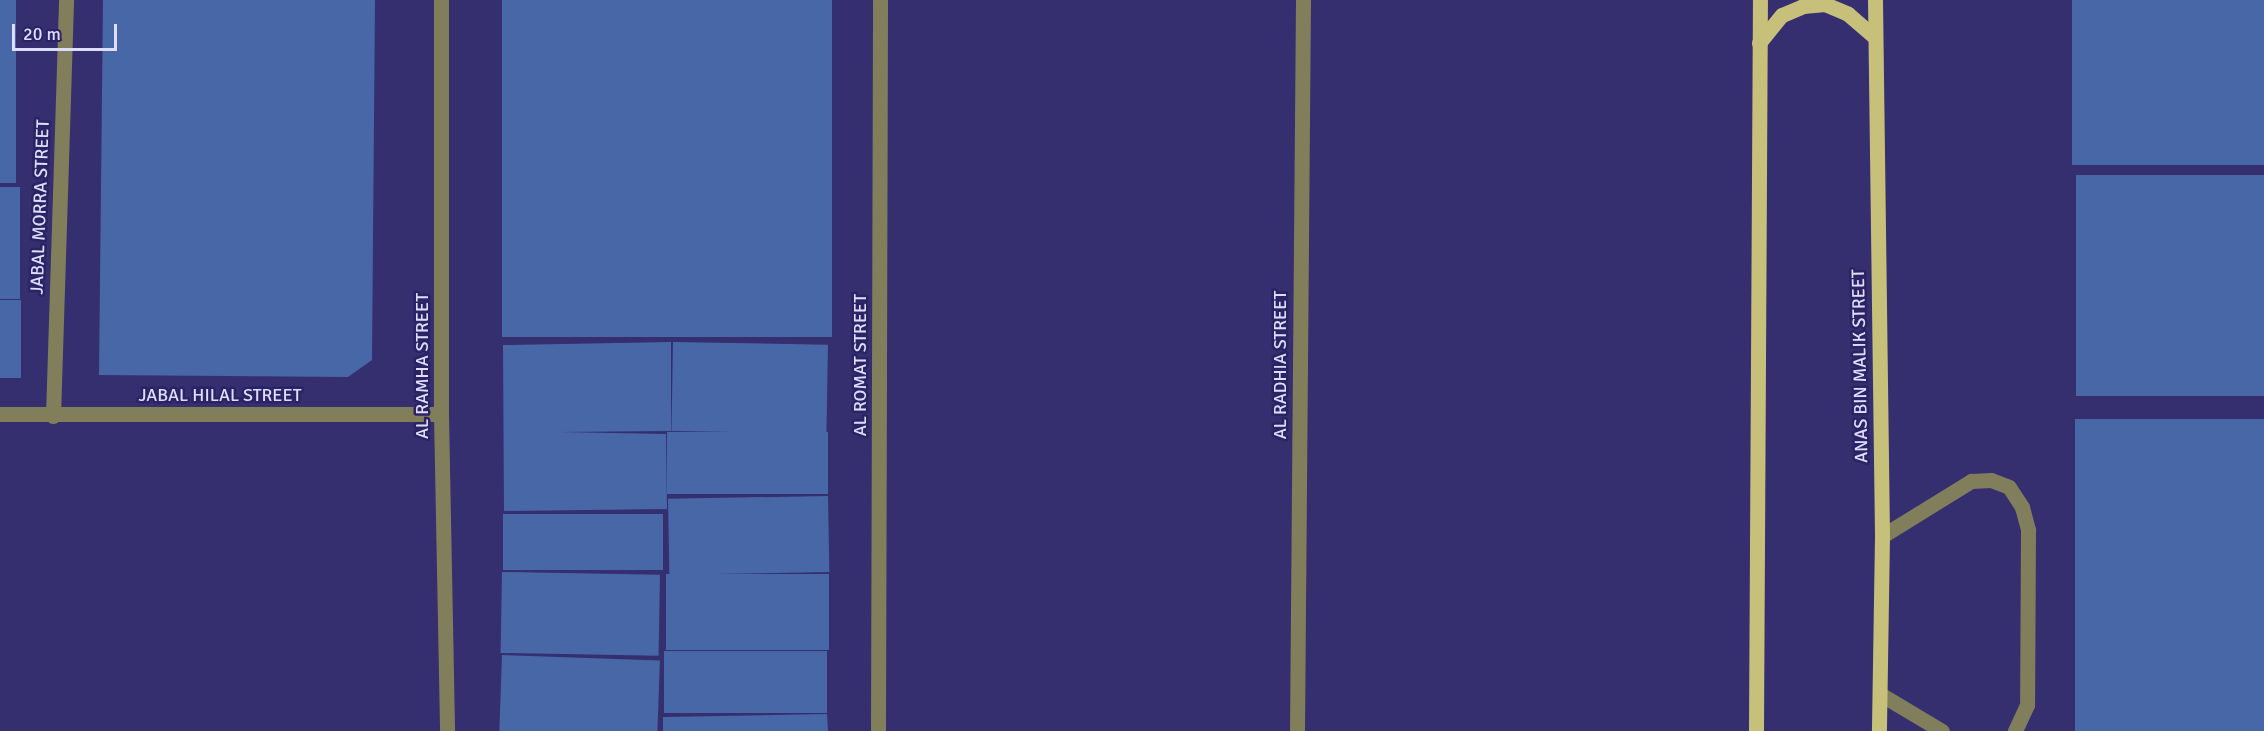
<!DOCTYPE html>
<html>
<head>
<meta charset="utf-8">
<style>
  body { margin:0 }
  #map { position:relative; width:2264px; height:731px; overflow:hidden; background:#352e6f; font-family:Signika,sans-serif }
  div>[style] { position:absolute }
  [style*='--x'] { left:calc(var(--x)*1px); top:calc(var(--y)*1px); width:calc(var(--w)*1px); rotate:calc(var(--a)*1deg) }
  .building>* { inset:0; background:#4867a6; transform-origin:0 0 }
  .minor>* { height:15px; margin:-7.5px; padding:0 7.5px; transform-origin:7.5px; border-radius:7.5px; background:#817e5c }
  .major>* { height:15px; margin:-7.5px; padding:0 7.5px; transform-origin:7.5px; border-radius:7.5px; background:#c7c07a }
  span { translate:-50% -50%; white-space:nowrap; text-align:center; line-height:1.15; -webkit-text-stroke:5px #2b2363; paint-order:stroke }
  .street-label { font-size:18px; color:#dddefe }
  .scale { position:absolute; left:12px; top:24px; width:105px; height:27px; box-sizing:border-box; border:3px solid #dddefe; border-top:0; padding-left:8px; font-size:18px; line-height:21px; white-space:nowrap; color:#dddefe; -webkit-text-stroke:4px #2b2363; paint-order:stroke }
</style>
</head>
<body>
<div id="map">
  <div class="building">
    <i style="left:0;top:0;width:16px;height:183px"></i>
    <i style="clip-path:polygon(103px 0,375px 0,372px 360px,348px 377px,99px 375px)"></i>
    <i style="left:502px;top:0;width:330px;height:337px"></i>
    <i style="left:2072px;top:0;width:192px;height:165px"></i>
    <i style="left:2264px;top:175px;width:221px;height:188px;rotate:90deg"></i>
    <i style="left:0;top:187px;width:20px;height:112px"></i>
    <i style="left:21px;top:300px;width:78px;height:21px;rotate:90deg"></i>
    <i style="clip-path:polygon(671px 342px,671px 431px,560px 432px,666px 434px,667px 509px,504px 511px,503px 345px)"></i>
    <i style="left:673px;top:342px;width:155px;height:89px;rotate:1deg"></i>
    <i style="left:2075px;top:419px;width:189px;height:312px"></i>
    <i style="left:828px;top:432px;width:62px;height:161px;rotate:90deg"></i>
    <i style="left:828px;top:496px;width:76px;height:160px;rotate:89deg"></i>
    <i style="left:503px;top:514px;width:160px;height:56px"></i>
    <i style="left:502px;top:572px;width:158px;height:81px;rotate:1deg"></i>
    <i style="left:829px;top:574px;width:76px;height:163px;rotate:90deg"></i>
    <i style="left:827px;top:651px;width:62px;height:163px;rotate:90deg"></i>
    <i style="left:502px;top:655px;width:158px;height:76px;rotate:2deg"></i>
    <i style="clip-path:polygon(827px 714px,828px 731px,663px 731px,663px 717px)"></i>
  </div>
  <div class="minor">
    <i style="--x:441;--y:0;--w:414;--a:90"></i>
    <i style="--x:441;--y:414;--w:317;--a:88.9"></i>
    <i style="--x:0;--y:414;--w:441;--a:0"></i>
    <i style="--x:53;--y:416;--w:416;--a:-88.2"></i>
    <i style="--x:1882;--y:536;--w:105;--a:-31.7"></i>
    <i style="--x:1971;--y:481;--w:20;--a:-3"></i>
    <i style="--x:1991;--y:480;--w:19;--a:21"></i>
    <i style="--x:2009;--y:487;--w:24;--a:57"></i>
    <i style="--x:2022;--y:507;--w:24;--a:75"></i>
    <i style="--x:2028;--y:530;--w:175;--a:90.3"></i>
    <i style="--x:2027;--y:705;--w:29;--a:115"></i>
    <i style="--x:1880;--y:694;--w:72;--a:30.8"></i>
    <i style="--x:878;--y:731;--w:731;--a:-89.84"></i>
    <i style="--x:1297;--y:731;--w:731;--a:-89.53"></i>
  </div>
  <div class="major">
    <i style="--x:1875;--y:0;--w:536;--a:89.25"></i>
    <i style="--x:1882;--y:536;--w:195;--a:90.9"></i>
    <i style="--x:1759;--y:43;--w:36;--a:-51"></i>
    <i style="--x:1782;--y:15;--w:23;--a:-23"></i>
    <i style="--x:1803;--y:6;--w:22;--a:-5"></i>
    <i style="--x:1825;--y:4;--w:25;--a:23"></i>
    <i style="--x:1848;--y:14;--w:35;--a:41"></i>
    <i style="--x:1756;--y:731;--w:731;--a:-89.69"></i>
  </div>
  <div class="street-label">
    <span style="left:40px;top:207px;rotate:-88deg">JABAL MORRA STREET</span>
    <span style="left:860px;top:365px;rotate:-90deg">AL ROMAT STREET</span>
    <span style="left:1280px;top:365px;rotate:-90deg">AL RADHIA STREET</span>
    <span style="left:422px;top:366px;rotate:-90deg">AL RAMHA STREET</span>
    <span style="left:1860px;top:366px;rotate:-91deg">ANAS BIN MALIK STREET</span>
    <span style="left:220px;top:395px">JABAL HILAL STREET</span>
  </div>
  <div class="scale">20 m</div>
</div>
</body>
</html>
